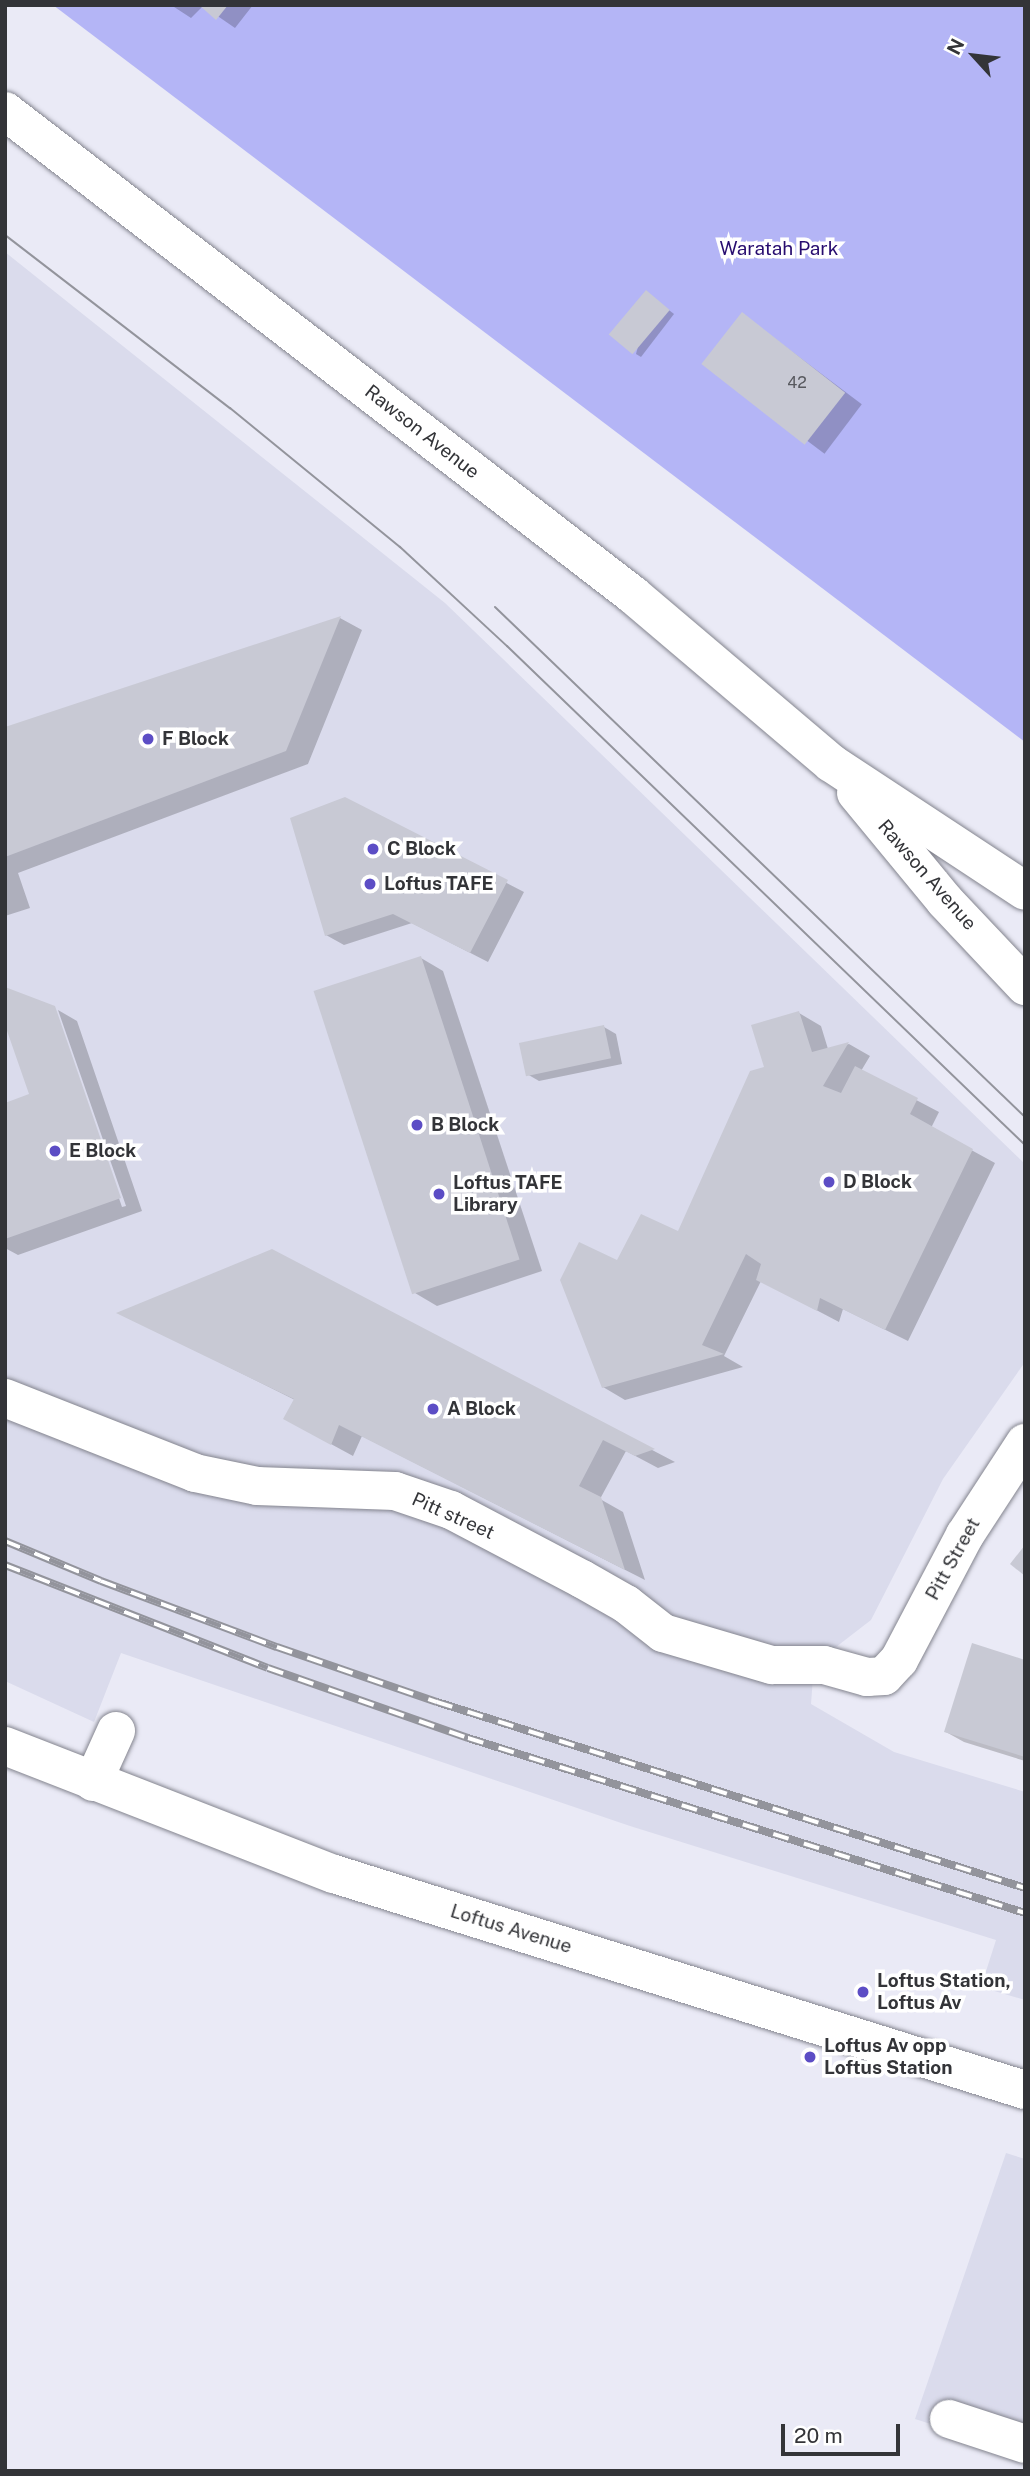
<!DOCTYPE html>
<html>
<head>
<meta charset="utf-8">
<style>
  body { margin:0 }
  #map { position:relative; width:1030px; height:2476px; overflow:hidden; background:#eaeaf6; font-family:"Public Sans",sans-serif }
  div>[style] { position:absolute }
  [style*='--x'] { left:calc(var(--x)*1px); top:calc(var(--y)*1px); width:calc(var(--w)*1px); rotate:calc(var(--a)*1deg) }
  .built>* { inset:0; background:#dadbec }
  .green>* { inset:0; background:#b4b5f6 }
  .shadow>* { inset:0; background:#0003; transform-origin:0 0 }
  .building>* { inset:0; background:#c8c9d4; transform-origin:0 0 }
  .roads { filter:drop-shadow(0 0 2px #83848e) drop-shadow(0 0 2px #83848e) }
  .minor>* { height:38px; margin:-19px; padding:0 19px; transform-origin:19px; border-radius:19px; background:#fff }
  .tram>* { height:2px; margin:-1px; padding:0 1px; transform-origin:1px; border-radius:1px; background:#93949c }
  .rail>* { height:8px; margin-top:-4px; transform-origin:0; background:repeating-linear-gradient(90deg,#fff 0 16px,#93949c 0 32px); box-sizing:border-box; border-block:2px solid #93949c }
  .dots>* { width:19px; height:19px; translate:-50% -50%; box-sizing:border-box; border:4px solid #fff; border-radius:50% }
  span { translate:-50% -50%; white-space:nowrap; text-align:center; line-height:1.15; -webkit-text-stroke:7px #fff; paint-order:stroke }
  .number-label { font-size:16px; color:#58595f }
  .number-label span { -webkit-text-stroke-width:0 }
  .park-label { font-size:19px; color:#270c6f }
  .street-label { font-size:19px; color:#333438 }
  .poi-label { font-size:19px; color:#333438; font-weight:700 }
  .left { translate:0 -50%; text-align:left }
  .frame { position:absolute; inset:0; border:7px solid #333438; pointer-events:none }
  .north { position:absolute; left:939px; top:21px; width:70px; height:70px; -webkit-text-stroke:5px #fff; paint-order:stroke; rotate:297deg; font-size:19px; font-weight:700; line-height:28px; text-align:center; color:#333438 }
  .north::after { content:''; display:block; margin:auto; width:24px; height:32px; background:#333438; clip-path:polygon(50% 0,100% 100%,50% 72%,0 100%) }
  .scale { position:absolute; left:781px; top:2424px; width:119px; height:32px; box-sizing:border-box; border:4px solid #333438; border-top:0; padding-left:9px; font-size:21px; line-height:24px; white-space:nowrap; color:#333438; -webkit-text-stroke:5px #fff; paint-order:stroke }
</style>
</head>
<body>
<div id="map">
  <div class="built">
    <i style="clip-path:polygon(5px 252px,445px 603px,1025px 1164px,1025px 1362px,943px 1479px,871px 1620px,814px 1664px,811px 1704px,894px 1752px,1025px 1792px,1025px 2000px,981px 1987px,996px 1940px,630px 1826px,121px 1653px,94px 1722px,5px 1681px)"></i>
    <i style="clip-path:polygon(1006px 2153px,1025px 2159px,1025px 2454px,915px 2419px)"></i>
  </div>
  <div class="green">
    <i style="clip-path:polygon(53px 5px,1025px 5px,1025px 742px)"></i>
  </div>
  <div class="shadow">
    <i style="clip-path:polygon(171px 5px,253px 5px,235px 28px,203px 6px,191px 18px)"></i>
    <i style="clip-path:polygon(651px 296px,674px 314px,641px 357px,636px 354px)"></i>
    <i style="left:742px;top:314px;width:150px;height:62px;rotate:37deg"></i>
    <i style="clip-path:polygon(340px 618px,362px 630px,308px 764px,18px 873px,30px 908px,5px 916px,5px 729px)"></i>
    <i style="clip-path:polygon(345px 799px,524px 892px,488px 962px,412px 923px,344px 945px,326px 935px)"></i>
    <i style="clip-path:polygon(421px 958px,443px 971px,542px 1271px,437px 1306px,415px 1293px)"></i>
    <i style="clip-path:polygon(54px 1007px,122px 1207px,126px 1206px,58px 1010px,77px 1021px,142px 1211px,18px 1255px,5px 1248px,5px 1105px,31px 1095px)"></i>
    <i style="clip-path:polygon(799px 1013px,821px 1026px,828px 1049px,849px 1044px,870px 1056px,861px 1071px,939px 1112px,931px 1128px,995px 1163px,908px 1341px,843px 1309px,839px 1322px,761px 1281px,724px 1356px,743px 1367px,625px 1400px,603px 1387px,618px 1263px,678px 1234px,766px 1068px)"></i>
    <i style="clip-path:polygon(604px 1027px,616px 1034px,622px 1064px,539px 1081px,527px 1074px)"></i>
    <i style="clip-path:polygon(272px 1251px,675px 1462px,658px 1468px,626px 1451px,600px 1499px,623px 1512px,645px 1580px,362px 1436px,353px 1456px,307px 1431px,295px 1400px,120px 1313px)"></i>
    <i style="clip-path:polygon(1025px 1662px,1025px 1761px,964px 1742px,946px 1732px)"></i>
  </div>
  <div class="building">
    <i style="clip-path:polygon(199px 5px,228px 5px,216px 20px)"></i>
    <i style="left:646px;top:290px;width:31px;height:58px;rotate:40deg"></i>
    <i style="left:742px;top:312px;width:131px;height:66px;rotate:38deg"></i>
    <i style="clip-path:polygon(341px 616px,286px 751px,5px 857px,5px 727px)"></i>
    <i style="clip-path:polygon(345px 797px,508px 880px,470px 953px,393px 914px,325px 936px,290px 818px)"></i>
    <i style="left:421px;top:956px;width:319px;height:113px;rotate:72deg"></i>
    <i style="clip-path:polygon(5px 987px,55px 1006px,121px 1198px,5px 1239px,5px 1103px,29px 1094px,5px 1025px)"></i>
    <i style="clip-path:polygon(799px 1011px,812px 1052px,849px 1042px,823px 1086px,841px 1093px,855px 1066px,918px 1098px,910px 1114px,973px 1149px,885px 1330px,820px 1298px,817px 1311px,756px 1280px,761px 1264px,746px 1254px,702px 1345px,724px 1354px,602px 1388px,560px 1280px,579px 1242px,617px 1260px,641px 1214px,678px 1231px,750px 1071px,764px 1067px,751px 1025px)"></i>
    <i style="left:604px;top:1025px;width:34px;height:87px;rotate:78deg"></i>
    <i style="clip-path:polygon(272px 1249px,655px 1449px,635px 1456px,603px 1440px,579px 1486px,601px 1497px,625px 1570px,339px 1425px,331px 1445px,283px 1419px,294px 1399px,116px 1313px)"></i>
    <i style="clip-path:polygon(1025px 1545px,1025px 1576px,1010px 1564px)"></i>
    <i style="clip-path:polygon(972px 1643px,1025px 1660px,1025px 1757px,944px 1732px)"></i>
  </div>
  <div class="roads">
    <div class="minor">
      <i style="--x:5;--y:111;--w:793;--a:37.62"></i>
      <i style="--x:633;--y:595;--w:260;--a:40.3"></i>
      <i style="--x:831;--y:763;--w:232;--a:33.4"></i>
      <i style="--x:856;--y:793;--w:140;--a:50.5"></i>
      <i style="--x:945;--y:901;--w:117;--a:46.7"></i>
      <i style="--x:5;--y:1398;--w:204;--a:21.5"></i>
      <i style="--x:195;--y:1473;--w:63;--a:11.8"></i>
      <i style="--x:257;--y:1486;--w:138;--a:2.1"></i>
      <i style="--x:395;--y:1491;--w:59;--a:18.7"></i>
      <i style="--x:451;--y:1510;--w:148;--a:27.8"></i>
      <i style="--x:582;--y:1579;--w:51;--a:29.6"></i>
      <i style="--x:626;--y:1604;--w:47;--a:38.1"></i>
      <i style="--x:663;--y:1633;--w:114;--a:16.4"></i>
      <i style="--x:772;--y:1665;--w:52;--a:0"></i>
      <i style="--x:824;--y:1665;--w:45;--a:15.6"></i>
      <i style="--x:867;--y:1677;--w:17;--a:-3"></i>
      <i style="--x:884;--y:1676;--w:22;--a:-47"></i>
      <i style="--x:899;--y:1660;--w:141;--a:-62.2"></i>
      <i style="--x:965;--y:1535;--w:110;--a:-56.9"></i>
      <i style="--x:5;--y:1746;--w:353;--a:21.3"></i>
      <i style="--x:334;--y:1874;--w:724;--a:17.36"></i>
      <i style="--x:93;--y:1782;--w:56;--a:-65.7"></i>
      <i style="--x:949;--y:2419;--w:80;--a:18.2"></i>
    </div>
  </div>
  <div class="tram">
    <i style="--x:5;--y:235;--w:284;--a:37.6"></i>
    <i style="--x:230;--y:408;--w:220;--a:39.3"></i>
    <i style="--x:400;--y:547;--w:146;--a:42.8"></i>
    <i style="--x:507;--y:646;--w:719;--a:43.93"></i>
    <i style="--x:495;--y:607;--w:736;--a:43.9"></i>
  </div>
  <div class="rail">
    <i style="--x:5;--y:1541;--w:104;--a:22.6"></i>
    <i style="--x:101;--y:1581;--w:188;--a:20.6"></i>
    <i style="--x:277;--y:1647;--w:169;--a:19"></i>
    <i style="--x:437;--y:1702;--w:617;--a:17.55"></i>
    <i style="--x:5;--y:1565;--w:282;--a:21.4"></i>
    <i style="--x:268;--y:1668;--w:212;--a:19.3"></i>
    <i style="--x:468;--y:1738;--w:584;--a:17.44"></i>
  </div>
  <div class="dots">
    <i style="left:148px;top:739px;background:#5c4dc5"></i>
    <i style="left:373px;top:849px;background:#5c4dc5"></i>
    <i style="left:370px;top:884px;background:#5c4dc5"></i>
    <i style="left:417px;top:1125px;background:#5c4dc5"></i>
    <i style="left:55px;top:1151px;background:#5c4dc5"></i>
    <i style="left:829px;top:1182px;background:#5c4dc5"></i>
    <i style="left:439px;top:1194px;background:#5c4dc5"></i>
    <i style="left:433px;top:1409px;background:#5c4dc5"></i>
    <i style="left:863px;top:1992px;background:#5c4dc5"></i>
    <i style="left:810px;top:2057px;background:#5c4dc5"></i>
  </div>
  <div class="number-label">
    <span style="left:797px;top:383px">42</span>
  </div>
  <div class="park-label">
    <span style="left:779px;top:249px">Waratah Park</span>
  </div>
  <div class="street-label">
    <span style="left:422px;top:432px;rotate:38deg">Rawson Avenue</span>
    <span style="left:927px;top:875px;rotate:49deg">Rawson Avenue</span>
    <span style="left:453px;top:1516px;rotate:24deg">Pitt street</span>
    <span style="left:953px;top:1559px;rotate:-61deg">Pitt Street</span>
    <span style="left:511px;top:1929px;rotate:17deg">Loftus Avenue</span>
  </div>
  <div class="poi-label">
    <span class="left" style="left:162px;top:739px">F Block</span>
    <span class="left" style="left:387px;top:849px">C Block</span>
    <span class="left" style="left:384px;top:884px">Loftus TAFE</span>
    <span class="left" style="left:431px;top:1125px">B Block</span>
    <span class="left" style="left:69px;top:1151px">E Block</span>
    <span class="left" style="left:843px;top:1182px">D Block</span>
    <span class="left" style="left:453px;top:1194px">Loftus TAFE<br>Library</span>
    <span class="left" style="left:447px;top:1409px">A Block</span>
    <span class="left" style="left:877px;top:1992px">Loftus Station,<br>Loftus Av</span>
    <span class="left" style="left:824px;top:2057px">Loftus Av opp<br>Loftus Station</span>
  </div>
  <div class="frame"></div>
  <div class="north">N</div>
  <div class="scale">20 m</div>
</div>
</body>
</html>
